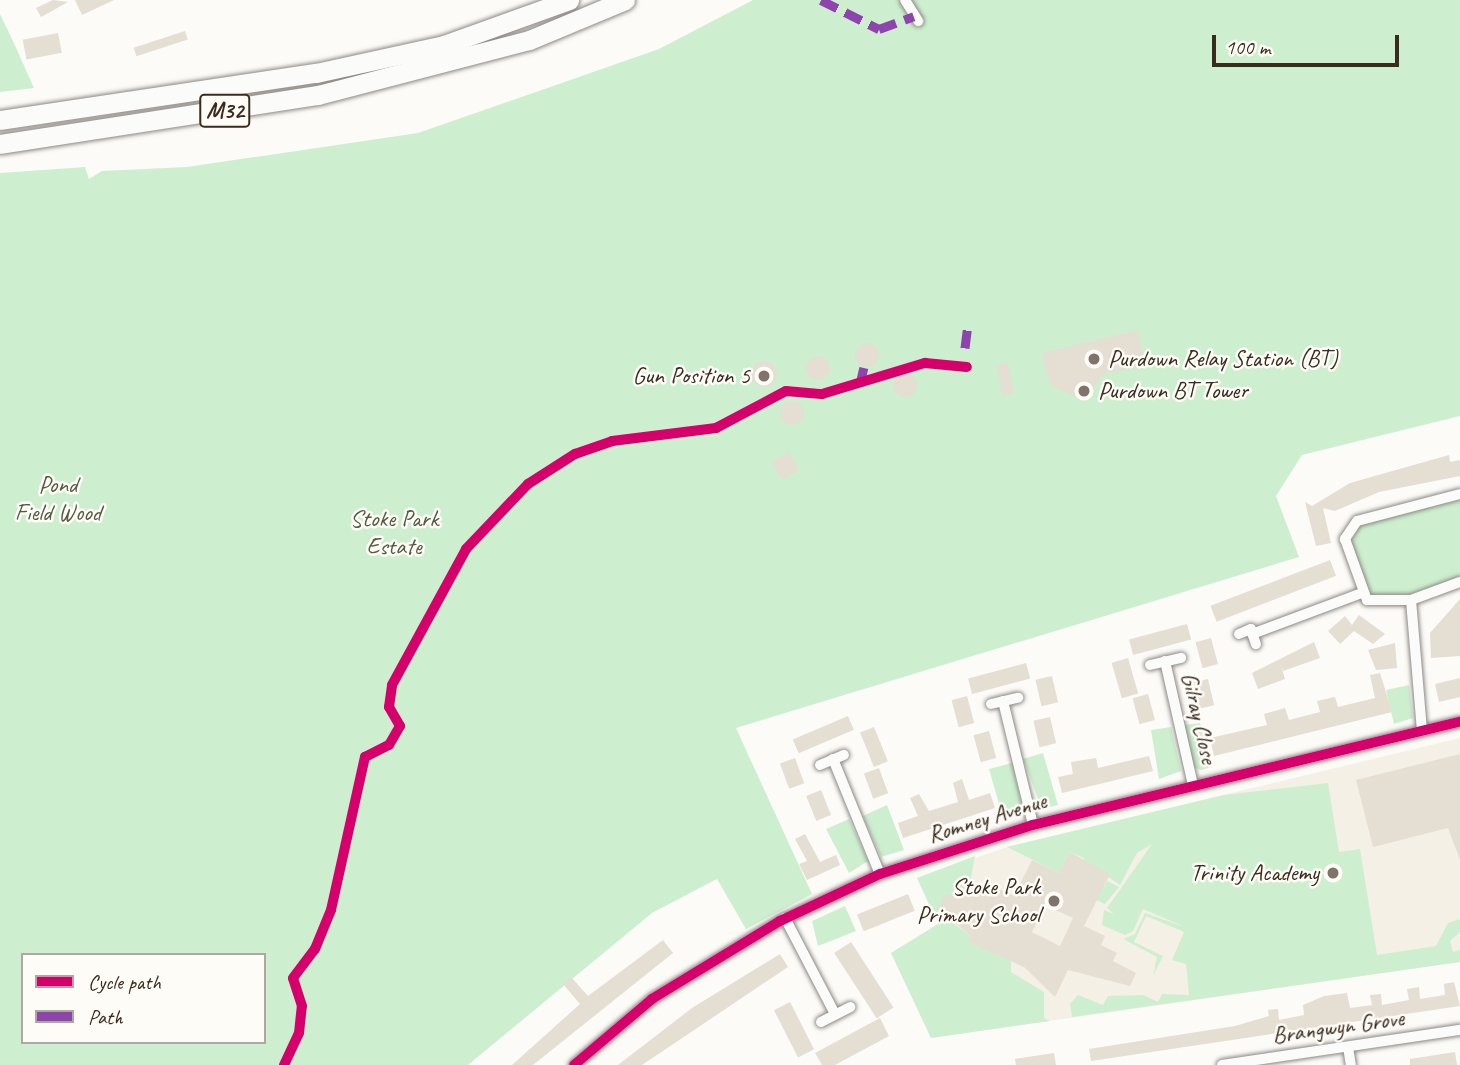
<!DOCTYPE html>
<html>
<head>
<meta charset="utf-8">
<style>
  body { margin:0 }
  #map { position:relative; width:1460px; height:1065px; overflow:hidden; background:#fcfbf8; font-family:Caveat,sans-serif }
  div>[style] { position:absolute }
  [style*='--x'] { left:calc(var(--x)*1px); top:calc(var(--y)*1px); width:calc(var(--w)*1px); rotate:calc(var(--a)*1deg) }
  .built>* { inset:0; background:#f5f0e5 }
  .green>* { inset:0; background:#cdefcf }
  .building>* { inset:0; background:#e4ded3; transform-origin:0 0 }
  .round { border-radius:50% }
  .roads { filter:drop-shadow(0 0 2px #8d8985) drop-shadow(0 0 2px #8d8985) }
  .street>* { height:10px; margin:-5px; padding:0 5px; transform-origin:5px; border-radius:5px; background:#fbfbf9 }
  .highway>* { height:19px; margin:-9.5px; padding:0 9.5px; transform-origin:9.5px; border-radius:9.5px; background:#fbfbf9 }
  .quiet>* { height:9px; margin-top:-4.5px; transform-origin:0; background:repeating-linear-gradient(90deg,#8e44ad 0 18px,transparent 0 27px) }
  .cycleway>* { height:10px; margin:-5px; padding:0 5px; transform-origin:5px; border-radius:5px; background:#d6006c }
  .dots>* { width:19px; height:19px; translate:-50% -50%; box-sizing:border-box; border:4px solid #fdfcf7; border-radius:50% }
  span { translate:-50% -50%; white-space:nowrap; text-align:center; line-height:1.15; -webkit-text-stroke:5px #fdfcf7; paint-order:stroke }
  .shield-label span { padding:2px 5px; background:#fdfcf7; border:2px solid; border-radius:5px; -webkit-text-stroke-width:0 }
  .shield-label { font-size:23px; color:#3b2a1e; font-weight:700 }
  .poi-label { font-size:24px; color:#3b2a1e }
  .left { translate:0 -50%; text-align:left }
  .right { translate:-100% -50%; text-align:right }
  .park-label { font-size:24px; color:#565942 }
  .street-label { font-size:24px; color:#3b2a1e }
  .legend { position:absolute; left:21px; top:953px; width:245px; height:91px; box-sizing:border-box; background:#fdfcf7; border:2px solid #afa8a0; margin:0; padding:9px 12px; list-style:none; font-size:21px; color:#3b2a1e }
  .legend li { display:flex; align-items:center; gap:14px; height:35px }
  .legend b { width:35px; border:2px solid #afa8a0 }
  .scale { position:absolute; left:1212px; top:35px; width:187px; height:32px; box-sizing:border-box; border:4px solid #3b2a1e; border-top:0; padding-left:9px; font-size:21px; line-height:24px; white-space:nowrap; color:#3b2a1e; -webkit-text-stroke:5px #fdfcf7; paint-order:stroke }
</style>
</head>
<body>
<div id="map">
  <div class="built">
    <i style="clip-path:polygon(1460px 738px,1460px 962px,931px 1038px,891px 953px,938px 924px,917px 878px,1007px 847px)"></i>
  </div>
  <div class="green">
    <i style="clip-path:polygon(evenodd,753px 0,1460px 0,1460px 416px,1302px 455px,1276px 496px,1299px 557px,736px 728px,812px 894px,746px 929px,717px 879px,652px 913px,468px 1065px,0 1065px,0 173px,85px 167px,89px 179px,102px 171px,187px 167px,418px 133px,659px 49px,753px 0,23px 955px,264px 955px,264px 1042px,23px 1042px,23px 955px)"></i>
    <i style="clip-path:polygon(0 14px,12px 39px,34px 88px,0 92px)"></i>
    <i style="clip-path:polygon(1460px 500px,1460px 576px,1405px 596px,1368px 596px,1350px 542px,1360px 524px)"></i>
    <i style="clip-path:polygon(1409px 685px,1413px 718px,1394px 724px,1386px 690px)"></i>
    <i style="clip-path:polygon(1200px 723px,1212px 767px,1201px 770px,1194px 768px,1184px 725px)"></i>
    <i style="clip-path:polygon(1171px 727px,1181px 771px,1159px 779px,1151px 730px)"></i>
    <i style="clip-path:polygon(1043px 753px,1058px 805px,1042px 809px,1023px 759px)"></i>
    <i style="clip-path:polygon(1012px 763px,1023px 810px,1003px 818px,989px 769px)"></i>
    <i style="clip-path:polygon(1328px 783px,1339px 852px,1360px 849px,1377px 955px,1436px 946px,1448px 923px,1460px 919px,1460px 932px,1450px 941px,1453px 952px,1460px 950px,1460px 962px,1072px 1017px,1070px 1004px,1078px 995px,1103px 1005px,1108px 996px,1143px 995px,1158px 1002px,1162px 994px,1189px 995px,1186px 964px,1172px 960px,1184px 932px,1146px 916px,1134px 942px,1163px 956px,1153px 976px,1157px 957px,1123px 939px,1135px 934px,1145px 913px,1185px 927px,1143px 909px,1133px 931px,1125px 935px,1102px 925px,1104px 910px,1114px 914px,1107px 908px,1152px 844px,1137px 853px,1120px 885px,1091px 865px,1104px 887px,1107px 881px,1119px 887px,1105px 904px,1073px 889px,1084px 858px,1070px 852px,1059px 873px,1007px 847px,1224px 795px)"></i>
    <i style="clip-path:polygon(887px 805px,904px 850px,881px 857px,863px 816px)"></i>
    <i style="clip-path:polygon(849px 819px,868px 861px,849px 873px,826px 829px)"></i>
    <i style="clip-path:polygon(975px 856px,967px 900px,952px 894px,942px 915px,971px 936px,969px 942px,979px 947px,982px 941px,1011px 961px,1011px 972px,1044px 992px,1044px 1018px,1050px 1021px,931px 1038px,891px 953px,938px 924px,917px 878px)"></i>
    <i style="clip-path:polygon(845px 906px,856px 931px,818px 946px,812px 921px)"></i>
  </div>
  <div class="building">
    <i style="clip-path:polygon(53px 0,68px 2px,41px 17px,36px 8px)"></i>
    <i style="clip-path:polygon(75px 0,114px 0,82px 15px)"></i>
    <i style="left:185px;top:31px;width:9px;height:54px;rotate:72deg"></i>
    <i style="left:58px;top:33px;width:20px;height:36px;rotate:79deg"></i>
    <i style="clip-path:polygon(1137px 330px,1146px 366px,1103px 374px,1086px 402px,1050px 385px,1042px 353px)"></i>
    <i class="round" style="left:855px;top:343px;width:24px;height:24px"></i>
    <i class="round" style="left:806px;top:356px;width:24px;height:24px"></i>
    <i class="round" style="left:751px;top:361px;width:26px;height:26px"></i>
    <i style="left:1008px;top:363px;width:31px;height:12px;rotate:79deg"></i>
    <i class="round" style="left:893px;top:373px;width:24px;height:24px"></i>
    <i class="round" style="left:780px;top:401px;width:24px;height:24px"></i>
    <i style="left:789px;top:452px;width:21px;height:20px;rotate:61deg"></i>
    <i style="clip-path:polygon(1449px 455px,1450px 462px,1460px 460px,1460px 476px,1379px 492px,1335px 511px,1323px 508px,1331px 543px,1316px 546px,1305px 502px,1312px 506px,1350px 483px)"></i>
    <i style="left:1330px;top:560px;width:17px;height:128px;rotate:69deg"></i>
    <i style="clip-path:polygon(1460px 599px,1460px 656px,1431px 658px,1430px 633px)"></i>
    <i style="clip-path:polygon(1359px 615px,1385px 634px,1373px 644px,1354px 631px,1340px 644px,1328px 631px,1345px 616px,1352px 625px)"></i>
    <i style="left:1187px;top:624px;width:16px;height:60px;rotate:75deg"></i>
    <i style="left:1211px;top:638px;width:27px;height:16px;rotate:75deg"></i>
    <i style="clip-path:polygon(1314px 642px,1320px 658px,1283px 671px,1280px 663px,1285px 679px,1258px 689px,1252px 673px)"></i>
    <i style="clip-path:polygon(1395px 643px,1397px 668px,1376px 670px,1368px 650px)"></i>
    <i style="left:1128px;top:658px;width:37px;height:17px;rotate:74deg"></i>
    <i style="left:1026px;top:663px;width:16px;height:60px;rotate:75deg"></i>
    <i style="clip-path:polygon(1380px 673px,1392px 712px,1214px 756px,1210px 738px,1267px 725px,1264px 714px,1285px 708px,1289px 720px,1320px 712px,1317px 701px,1335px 697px,1338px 707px,1375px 698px,1370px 675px)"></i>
    <i style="left:1052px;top:676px;width:27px;height:17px;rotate:77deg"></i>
    <i style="clip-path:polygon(1460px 678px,1460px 697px,1439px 702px,1435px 684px)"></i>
    <i style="left:1208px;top:679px;width:27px;height:15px;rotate:77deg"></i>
    <i style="left:1148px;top:694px;width:27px;height:16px;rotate:75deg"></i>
    <i style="left:967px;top:696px;width:28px;height:16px;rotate:75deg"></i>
    <i style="left:848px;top:716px;width:15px;height:60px;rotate:67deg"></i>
    <i style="left:1050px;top:717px;width:27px;height:17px;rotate:77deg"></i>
    <i style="left:874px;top:727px;width:37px;height:15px;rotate:68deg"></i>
    <i style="left:989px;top:731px;width:28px;height:16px;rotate:75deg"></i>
    <i style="clip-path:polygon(1460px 754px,1460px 860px,1448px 828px,1373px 847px,1356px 780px)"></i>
    <i style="clip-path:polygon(1149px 756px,1153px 771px,1062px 793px,1058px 777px,1073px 774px,1071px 762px,1096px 758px,1098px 768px)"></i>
    <i style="left:795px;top:758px;width:27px;height:16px;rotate:70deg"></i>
    <i style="left:879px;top:768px;width:27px;height:16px;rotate:70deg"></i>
    <i style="clip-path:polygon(962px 779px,969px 800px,990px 793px,995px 808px,903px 838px,898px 823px,918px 816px,910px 798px,919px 794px,929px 811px,958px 802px,953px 783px)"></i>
    <i style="left:821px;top:790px;width:27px;height:16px;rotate:68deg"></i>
    <i style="clip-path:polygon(805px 834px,820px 862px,836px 855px,840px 865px,807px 880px,799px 864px,807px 861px,795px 839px)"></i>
    <i style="clip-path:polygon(evenodd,1070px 852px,1110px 874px,1084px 926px,1105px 936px,1101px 945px,1117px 953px,1113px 961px,1136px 973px,1130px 986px,1068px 970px,1055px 997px,1024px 967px,968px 942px,971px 936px,938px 909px,945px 895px,979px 897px,986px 883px,1014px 896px,1032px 860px,1059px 873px,1070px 852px,1045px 905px,1073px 918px,1060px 946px,1032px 932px,1045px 905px)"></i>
    <i style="left:908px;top:894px;width:18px;height:55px;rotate:68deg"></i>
    <i style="clip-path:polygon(663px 940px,673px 953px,533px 1065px,512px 1065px,580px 1004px,563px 984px,571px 977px,588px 996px)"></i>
    <i style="left:851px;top:942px;width:78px;height:20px;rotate:57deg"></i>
    <i style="clip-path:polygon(780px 954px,788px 967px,642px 1065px,618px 1065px,692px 1008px)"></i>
    <i style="clip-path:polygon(1454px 982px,1460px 1006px,1091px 1061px,1089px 1049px,1235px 1026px,1269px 1016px,1268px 1010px,1278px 1009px,1279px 1020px,1304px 1015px,1303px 1005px,1324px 996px,1347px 993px,1350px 1008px,1372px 1005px,1370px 995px,1381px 994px,1382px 1005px,1409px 1000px,1407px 989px,1419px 987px,1420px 999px,1445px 995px,1444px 984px)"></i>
    <i style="left:790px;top:1002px;width:53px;height:18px;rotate:63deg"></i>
    <i style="clip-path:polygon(880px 1018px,889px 1036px,835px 1065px,822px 1065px,815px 1053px)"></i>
    <i style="clip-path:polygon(1455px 1052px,1457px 1065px,1410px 1065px,1410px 1059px)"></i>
    <i style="clip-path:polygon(1054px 1053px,1056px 1065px,1016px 1065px,1015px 1059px)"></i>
  </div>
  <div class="roads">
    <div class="street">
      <i style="--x:905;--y:0;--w:25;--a:58"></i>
      <i style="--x:1460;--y:494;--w:106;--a:165.3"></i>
      <i style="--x:1357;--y:521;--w:22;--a:124"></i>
      <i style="--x:1345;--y:539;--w:65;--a:70.2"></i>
      <i style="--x:1367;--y:600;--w:44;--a:0"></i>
      <i style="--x:1411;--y:600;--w:52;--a:-20.2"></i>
      <i style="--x:1411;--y:600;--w:131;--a:85.2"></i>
      <i style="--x:1239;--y:634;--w:13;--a:-23"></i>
      <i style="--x:1251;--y:629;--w:16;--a:72"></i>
      <i style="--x:1252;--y:634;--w:114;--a:-20.5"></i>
      <i style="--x:1165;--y:661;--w:127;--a:77.3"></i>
      <i style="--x:1150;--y:665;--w:32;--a:-13"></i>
      <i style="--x:1003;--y:701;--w:128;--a:76.4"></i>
      <i style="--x:991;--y:704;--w:28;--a:-13"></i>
      <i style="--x:833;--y:759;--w:124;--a:67.8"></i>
      <i style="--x:820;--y:765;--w:26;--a:-23"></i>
      <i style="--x:785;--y:918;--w:108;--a:62.5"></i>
      <i style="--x:821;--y:1022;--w:33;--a:-27"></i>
      <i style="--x:1348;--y:1047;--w:18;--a:81"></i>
      <i style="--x:574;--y:1065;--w:102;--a:-40.2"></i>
      <i style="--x:652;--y:999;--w:150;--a:-31.4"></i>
      <i style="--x:780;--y:921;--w:110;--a:-25.2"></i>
      <i style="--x:880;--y:874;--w:161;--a:-17.8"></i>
      <i style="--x:1033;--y:825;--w:439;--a:-13.6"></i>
      <i style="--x:1222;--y:1065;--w:241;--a:-8.4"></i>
    </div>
    <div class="highway">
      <i style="--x:0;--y:120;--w:319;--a:-8.5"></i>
      <i style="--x:316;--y:73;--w:131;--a:-12.3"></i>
      <i style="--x:444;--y:45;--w:133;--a:-19.8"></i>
      <i style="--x:0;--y:144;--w:322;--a:-8.8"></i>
      <i style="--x:318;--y:95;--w:218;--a:-14.6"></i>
      <i style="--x:529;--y:40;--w:104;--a:-22.6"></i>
    </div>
  </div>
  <div class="quiet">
    <i style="--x:821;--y:0;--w:65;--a:26.6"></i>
    <i style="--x:879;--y:29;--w:37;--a:-20"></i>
    <i style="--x:965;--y:348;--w:24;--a:-83"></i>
    <i style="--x:860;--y:384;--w:17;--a:-77"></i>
  </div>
  <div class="cycleway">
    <i style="--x:284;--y:1065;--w:35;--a:-65"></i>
    <i style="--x:299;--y:1033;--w:27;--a:-84"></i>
    <i style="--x:302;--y:1006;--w:29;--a:-108"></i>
    <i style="--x:293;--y:978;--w:36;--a:-53"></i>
    <i style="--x:315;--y:949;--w:42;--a:-67.7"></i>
    <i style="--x:331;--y:910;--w:157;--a:-77.5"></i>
    <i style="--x:365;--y:757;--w:27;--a:-27"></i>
    <i style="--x:389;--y:745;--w:22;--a:-60"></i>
    <i style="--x:400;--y:726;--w:22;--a:-120"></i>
    <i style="--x:389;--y:707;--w:22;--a:-82"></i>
    <i style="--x:392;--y:685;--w:155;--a:-61.4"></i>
    <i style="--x:466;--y:549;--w:90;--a:-46.4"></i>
    <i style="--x:528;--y:484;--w:56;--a:-32.6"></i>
    <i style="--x:575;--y:454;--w:39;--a:-19"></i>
    <i style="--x:612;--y:441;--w:105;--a:-7.1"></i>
    <i style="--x:716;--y:428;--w:79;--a:-27.9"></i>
    <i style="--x:786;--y:391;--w:36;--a:5"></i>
    <i style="--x:822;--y:394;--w:108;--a:-16.8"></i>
    <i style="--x:925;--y:363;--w:42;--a:5.4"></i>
    <i style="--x:574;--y:1065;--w:102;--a:-40.2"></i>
    <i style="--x:652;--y:999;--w:150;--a:-31.4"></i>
    <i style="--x:780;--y:921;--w:110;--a:-25.2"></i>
    <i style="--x:880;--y:874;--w:161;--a:-17.8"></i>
    <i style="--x:1033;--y:825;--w:439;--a:-13.6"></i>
  </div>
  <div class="dots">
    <i style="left:1094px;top:359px;background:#7f736a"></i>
    <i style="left:764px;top:376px;background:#7f736a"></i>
    <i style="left:1084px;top:391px;background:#7f736a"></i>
    <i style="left:1333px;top:873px;background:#7f736a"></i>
    <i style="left:1054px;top:901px;background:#7f736a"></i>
  </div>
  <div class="shield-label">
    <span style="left:225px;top:111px">M32</span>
  </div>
  <div class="poi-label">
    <span class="left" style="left:1108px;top:359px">Purdown Relay Station (BT)</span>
    <span class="right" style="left:750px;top:376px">Gun Position 5</span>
    <span class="left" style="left:1098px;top:391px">Purdown BT Tower</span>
    <span class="right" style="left:1319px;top:873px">Trinity Academy</span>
    <span class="right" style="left:1040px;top:901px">Stoke Park<br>Primary School</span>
  </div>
  <div class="park-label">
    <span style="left:58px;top:499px">Pond<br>Field Wood</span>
    <span style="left:394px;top:533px">Stoke Park<br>Estate</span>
  </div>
  <div class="street-label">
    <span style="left:1199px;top:718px;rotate:77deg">Gilray Close</span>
    <span style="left:987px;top:818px;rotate:-17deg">Romney Avenue</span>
    <span style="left:1338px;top:1027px;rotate:-8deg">Brangwyn Grove</span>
  </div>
  <ul class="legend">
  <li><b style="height:9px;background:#d6006c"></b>Cycle path</li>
  <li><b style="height:9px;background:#8e44ad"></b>Path</li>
  </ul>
  <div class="scale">100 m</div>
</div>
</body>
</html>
